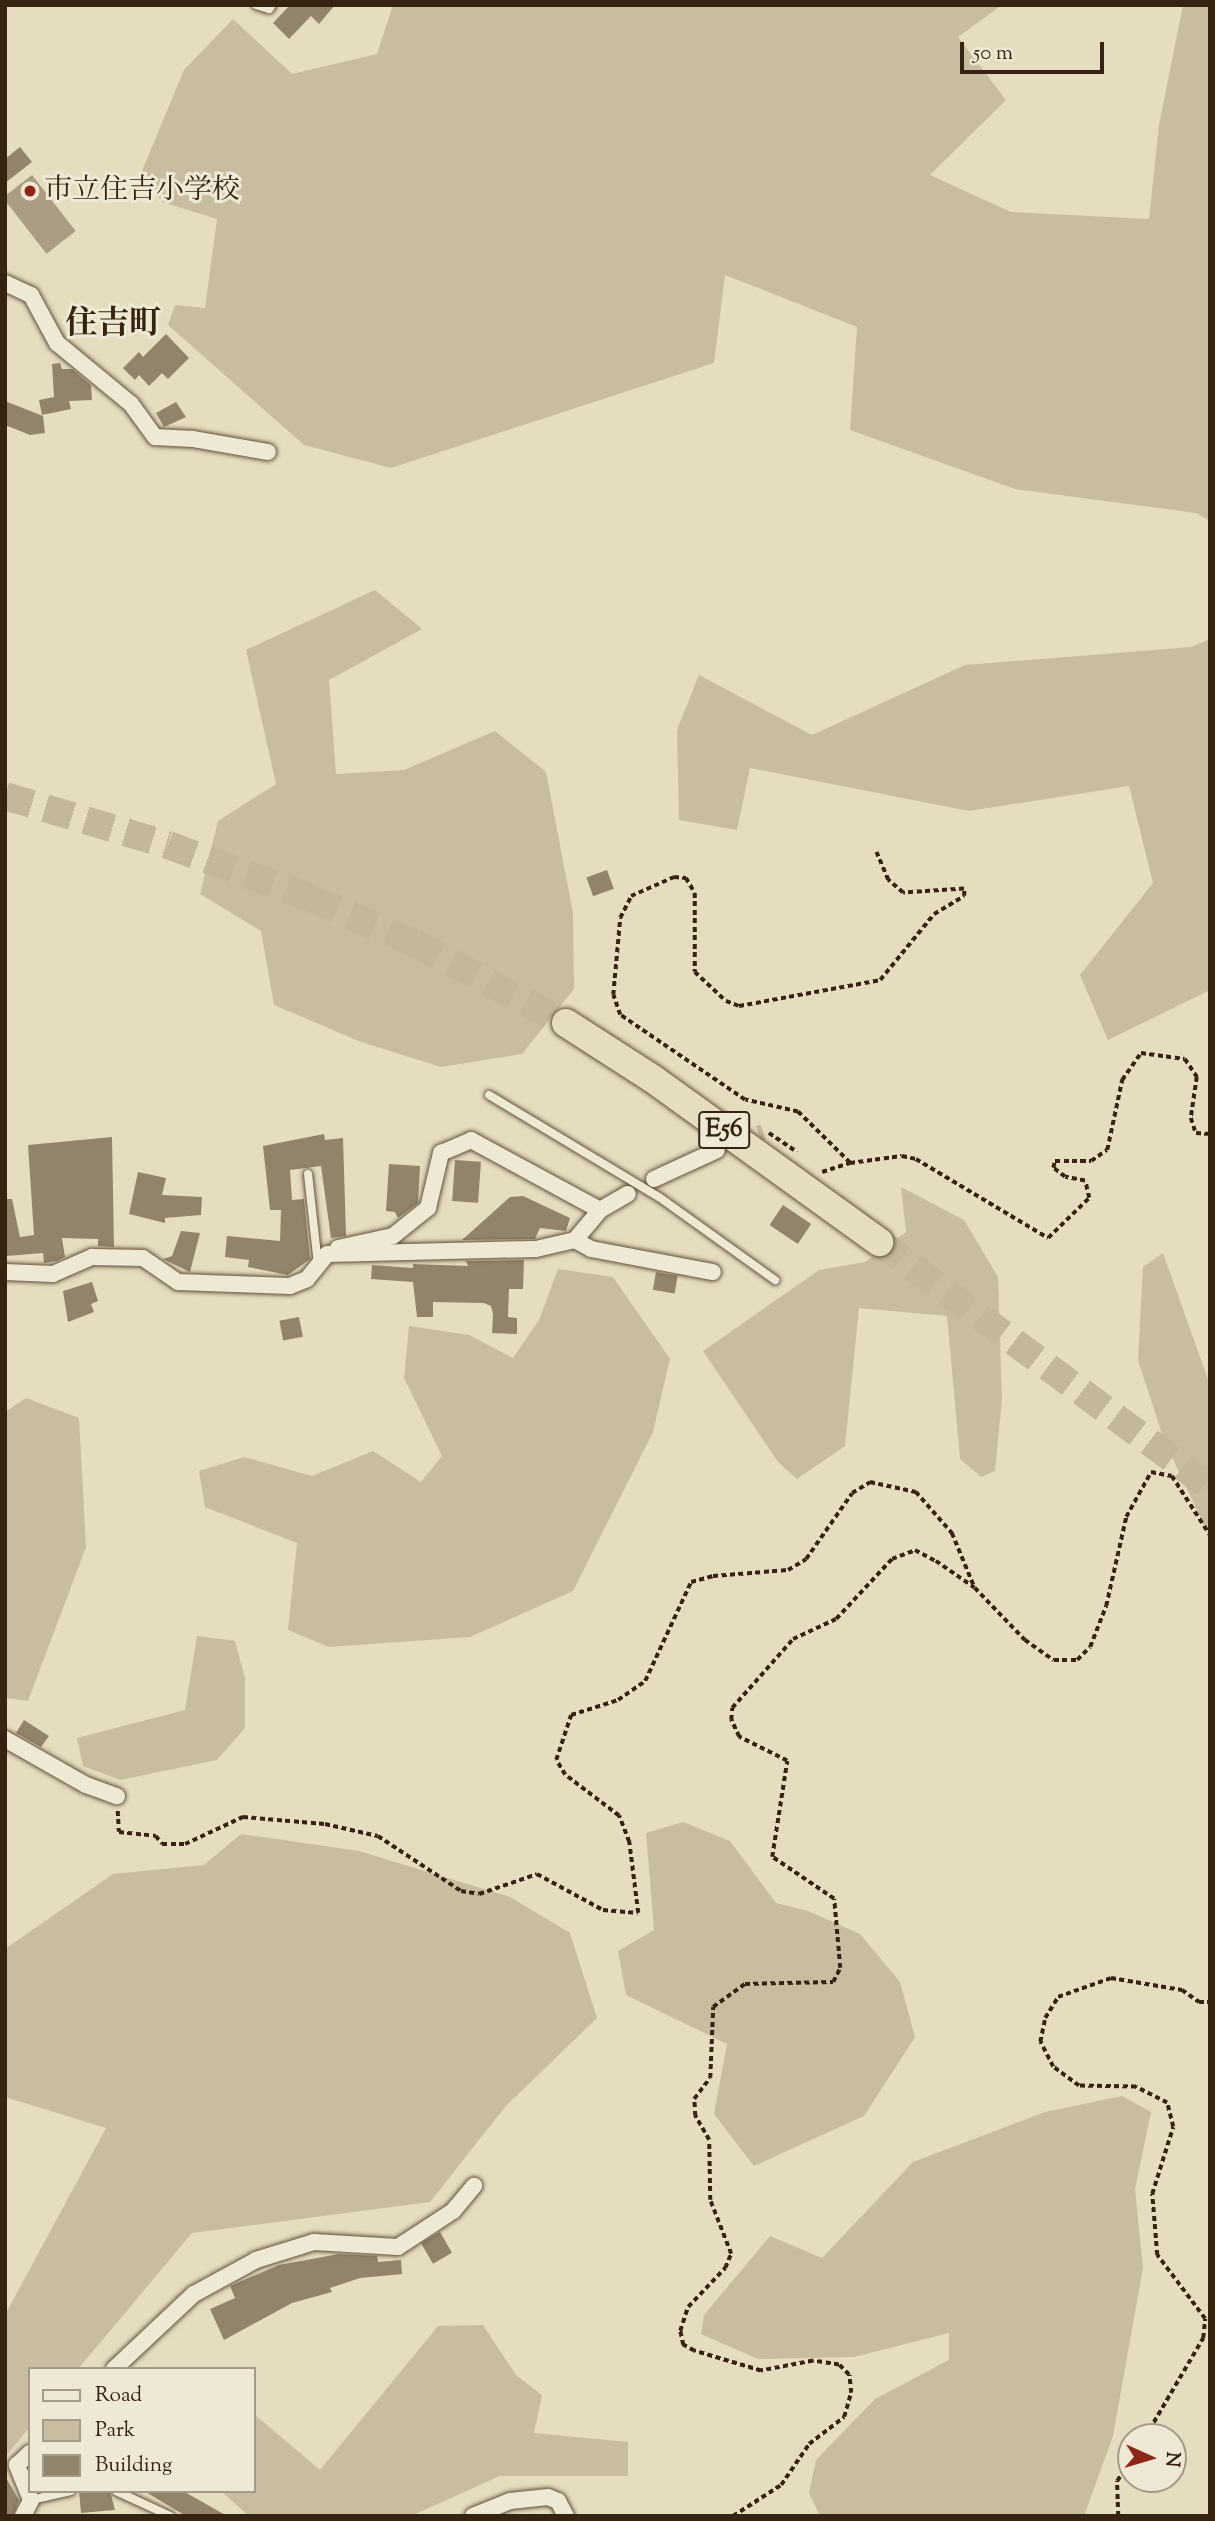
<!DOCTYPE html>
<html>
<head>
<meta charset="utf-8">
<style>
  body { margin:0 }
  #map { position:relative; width:1215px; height:2521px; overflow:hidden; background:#e6dcbf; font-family:"Sorts Mill Goudy","Noto Serif JP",serif }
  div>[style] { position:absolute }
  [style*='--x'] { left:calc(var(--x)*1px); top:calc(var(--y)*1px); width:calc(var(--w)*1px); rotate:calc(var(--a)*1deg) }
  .green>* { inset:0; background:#c8bda1 }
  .water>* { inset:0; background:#aa9d84; transform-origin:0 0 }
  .building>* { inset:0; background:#91846b; transform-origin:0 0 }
  .minor-tunnel>* { height:16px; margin-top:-8px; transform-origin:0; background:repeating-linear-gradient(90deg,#c3b79c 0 16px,transparent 0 24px) }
  .motorway-tunnel>* { height:28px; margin-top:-14px; transform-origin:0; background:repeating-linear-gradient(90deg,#c3b79c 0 28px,transparent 0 42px) }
  .path>* { height:3.5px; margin-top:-1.75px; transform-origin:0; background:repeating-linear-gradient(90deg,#352411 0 5px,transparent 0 8.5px) }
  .roads { filter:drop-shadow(0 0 2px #61523c) drop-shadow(0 0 2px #61523c) }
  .service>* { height:8px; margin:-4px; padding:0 4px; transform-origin:4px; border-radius:4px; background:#efe8d5 }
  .minor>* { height:16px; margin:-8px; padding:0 8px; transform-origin:8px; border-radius:8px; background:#efe8d5 }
  .motorway>* { height:28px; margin:-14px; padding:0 14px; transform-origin:14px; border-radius:14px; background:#e6dcbf }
  .dots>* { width:19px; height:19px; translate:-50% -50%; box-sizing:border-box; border:4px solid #efe8d5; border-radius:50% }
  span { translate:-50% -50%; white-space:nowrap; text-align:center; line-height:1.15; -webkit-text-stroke:6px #efe8d5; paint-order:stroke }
  .shield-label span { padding:2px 5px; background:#efe8d5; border:2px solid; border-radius:5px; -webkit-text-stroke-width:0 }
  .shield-label { font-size:26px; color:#352411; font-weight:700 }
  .poi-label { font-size:28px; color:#352411 }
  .left { translate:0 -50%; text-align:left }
  .quarter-label { font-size:32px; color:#352411; font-weight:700 }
  .frame { position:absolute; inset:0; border:7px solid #352411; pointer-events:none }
  .legend { position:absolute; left:28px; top:2367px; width:228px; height:126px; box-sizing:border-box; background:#efe8d5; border:2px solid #a59a87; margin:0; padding:9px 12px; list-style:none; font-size:21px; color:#352411 }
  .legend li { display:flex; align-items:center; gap:14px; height:35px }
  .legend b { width:35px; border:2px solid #a59a87 }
  .north { position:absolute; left:1117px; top:2423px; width:70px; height:70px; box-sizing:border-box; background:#efe8d5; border:2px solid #a59a87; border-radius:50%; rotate:94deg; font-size:19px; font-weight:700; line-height:28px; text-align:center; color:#352411 }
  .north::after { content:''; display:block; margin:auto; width:24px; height:32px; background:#8f2418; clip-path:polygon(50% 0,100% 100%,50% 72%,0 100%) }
  .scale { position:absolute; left:960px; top:42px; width:144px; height:32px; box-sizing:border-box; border:4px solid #352411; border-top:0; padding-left:9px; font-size:21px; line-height:24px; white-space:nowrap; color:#352411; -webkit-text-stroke:5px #efe8d5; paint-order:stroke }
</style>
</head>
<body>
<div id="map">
  <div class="green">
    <i style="clip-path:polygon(393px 5px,1002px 5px,958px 37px,1006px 100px,930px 175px,1011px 212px,1149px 219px,1159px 125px,1183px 5px,1210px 5px,1210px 521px,1196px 513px,1015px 489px,850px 430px,857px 327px,725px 275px,714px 363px,391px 468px,304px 445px,168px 325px,175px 305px,205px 308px,217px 219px,162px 202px,142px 171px,184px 70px,233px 19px,292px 74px,377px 54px)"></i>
    <i style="clip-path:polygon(375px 590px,422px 629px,329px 680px,336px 774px,404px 770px,495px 731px,546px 772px,573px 913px,574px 989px,522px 1054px,441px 1067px,361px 1042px,274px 1005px,261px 931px,200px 894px,218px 821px,276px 784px,246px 650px)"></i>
    <i style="clip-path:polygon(1210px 639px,1210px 990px,1108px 1040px,1080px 975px,1153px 883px,1129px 786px,969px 811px,750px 768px,737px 830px,679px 820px,677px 730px,699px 675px,812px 735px,965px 665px,1191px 647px)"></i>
    <i style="clip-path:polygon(901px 1187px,964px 1220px,998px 1277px,1002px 1399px,995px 1471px,981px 1477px,960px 1459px,947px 1316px,859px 1308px,845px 1446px,797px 1479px,778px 1462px,703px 1351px,819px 1270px,865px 1262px,906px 1232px)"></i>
    <i style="clip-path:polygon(1163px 1253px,1210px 1385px,1210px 1538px,1164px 1440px,1138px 1360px,1143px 1267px)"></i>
    <i style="clip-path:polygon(558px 1269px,613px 1277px,670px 1359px,653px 1432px,573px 1591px,470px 1637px,329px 1647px,288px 1630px,297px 1543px,205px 1507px,199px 1471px,244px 1457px,312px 1476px,373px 1451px,421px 1482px,442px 1456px,404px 1378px,409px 1326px,469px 1335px,513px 1358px,539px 1320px)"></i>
    <i style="clip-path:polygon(26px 1398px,79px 1418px,86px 1547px,28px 1701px,5px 1698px,5px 1412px)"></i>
    <i style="clip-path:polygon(197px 1636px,235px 1641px,245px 1678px,245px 1728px,217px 1760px,120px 1780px,83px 1766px,77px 1738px,185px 1710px)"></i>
    <i style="clip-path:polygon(683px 1822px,730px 1841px,776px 1903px,808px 1911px,860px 1934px,900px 1982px,915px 2037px,864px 2116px,754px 2166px,714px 2114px,727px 2044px,626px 1995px,618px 1951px,654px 1930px,646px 1833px)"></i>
    <i style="clip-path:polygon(241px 1834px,359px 1851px,510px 1897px,570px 1933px,597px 2018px,505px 2107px,430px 2202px,192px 2233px,78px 2369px,30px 2369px,30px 2427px,5px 2457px,5px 2315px,106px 2128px,5px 2097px,5px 1949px,113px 1874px,204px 1865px)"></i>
    <i style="clip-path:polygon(1122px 2096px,1151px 2112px,1135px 2189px,1143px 2268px,1113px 2436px,1084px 2516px,820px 2516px,809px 2493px,816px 2460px,875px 2399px,949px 2360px,949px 2333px,854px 2357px,758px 2359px,701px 2334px,704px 2315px,770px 2236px,822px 2258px,913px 2162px,1045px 2112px)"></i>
    <i style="clip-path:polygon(483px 2325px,516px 2375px,542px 2395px,534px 2433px,628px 2442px,628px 2476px,500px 2476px,411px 2516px,249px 2516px,221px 2491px,254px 2491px,254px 2414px,320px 2470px,438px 2326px)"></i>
  </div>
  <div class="water">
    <i style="left:32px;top:175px;width:71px;height:37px;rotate:52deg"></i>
  </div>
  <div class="building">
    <i style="clip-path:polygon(290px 5px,335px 5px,319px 24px,311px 16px,289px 39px,273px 23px)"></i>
    <i style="clip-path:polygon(20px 147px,32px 162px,5px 183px,5px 159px)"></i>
    <i style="clip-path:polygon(166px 334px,189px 358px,168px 379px,162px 373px,149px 386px,139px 375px,135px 380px,123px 368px,139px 352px,143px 357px)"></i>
    <i style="clip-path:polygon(60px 363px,62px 369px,72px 369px,91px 385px,92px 400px,69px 401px,71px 409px,42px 415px,39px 400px,54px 397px,52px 364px)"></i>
    <i style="clip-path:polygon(5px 401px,43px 416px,45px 433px,30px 435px,5px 425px)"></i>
    <i style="clip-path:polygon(176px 402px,186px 417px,164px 427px,156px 413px)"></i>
    <i style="left:607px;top:870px;width:20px;height:22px;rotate:70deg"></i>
    <i style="clip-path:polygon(324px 1134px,325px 1140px,343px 1138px,346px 1236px,331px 1238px,321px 1166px,290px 1170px,292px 1200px,304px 1199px,310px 1259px,288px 1275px,248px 1267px,249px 1260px,225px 1257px,227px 1236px,280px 1241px,281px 1210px,270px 1210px,263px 1146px)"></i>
    <i style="clip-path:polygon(112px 1137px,114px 1247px,98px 1246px,98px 1239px,62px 1238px,65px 1257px,57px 1261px,44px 1263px,43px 1253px,7px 1256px,5px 1199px,12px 1199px,20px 1237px,34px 1235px,28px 1145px)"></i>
    <i style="left:455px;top:1160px;width:26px;height:41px;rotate:4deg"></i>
    <i style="clip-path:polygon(389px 1164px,420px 1166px,418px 1203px,398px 1218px,395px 1212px,386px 1211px)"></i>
    <i style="clip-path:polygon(138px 1172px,166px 1178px,162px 1195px,202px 1197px,201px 1215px,165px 1218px,165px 1223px,129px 1214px)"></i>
    <i style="clip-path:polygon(523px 1196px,570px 1218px,566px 1231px,540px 1228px,535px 1239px,462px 1240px,510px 1197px)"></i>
    <i style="left:783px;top:1205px;width:34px;height:24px;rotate:34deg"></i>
    <i style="clip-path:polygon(181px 1231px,200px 1233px,190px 1272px,163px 1259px,172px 1256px)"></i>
    <i style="clip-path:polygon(524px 1260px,523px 1289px,509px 1289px,508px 1317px,517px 1318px,517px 1334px,492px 1333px,493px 1314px,491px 1306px,484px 1303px,433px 1302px,433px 1317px,417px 1317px,413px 1282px,371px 1279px,372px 1265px,413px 1268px,413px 1264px,468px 1266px,466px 1261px)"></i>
    <i style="left:656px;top:1272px;width:22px;height:18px;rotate:10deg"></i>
    <i style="clip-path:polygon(92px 1282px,98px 1301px,91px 1304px,94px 1312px,68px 1322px,63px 1291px)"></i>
    <i style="left:299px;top:1317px;width:20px;height:20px;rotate:79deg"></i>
    <i style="clip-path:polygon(24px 1720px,49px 1736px,41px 1747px,16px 1733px)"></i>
    <i style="left:440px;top:2232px;width:24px;height:22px;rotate:60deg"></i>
    <i style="clip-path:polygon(339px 2254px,377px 2256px,378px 2262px,401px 2260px,402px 2274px,360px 2278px,330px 2288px,332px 2292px,292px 2303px,224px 2340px,210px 2309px,235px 2298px,230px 2286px,279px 2265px)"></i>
    <i style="clip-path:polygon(5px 2476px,19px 2500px,13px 2516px,5px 2516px)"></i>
    <i style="clip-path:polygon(79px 2491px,110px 2491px,115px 2510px,81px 2513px)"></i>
    <i style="clip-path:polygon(144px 2491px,183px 2491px,227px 2516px,186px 2516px)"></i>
  </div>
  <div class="minor-tunnel">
    <i style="--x:736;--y:1142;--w:29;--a:-20"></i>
  </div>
  <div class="motorway-tunnel">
    <i style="--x:5;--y:796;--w:170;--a:16.7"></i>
    <i style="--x:168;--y:845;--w:153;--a:20.3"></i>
    <i style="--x:311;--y:898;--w:112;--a:23.6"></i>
    <i style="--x:414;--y:943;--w:172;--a:27.8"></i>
    <i style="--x:879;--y:1242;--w:412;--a:36.5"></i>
  </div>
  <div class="path">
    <i style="--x:769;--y:1133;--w:34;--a:34"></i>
    <i style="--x:850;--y:1163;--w:73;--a:-135.6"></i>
    <i style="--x:798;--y:1112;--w:54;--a:-167.2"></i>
    <i style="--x:745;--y:1100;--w:151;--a:-145.8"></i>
    <i style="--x:620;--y:1015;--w:21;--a:-109"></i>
    <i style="--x:613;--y:995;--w:77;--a:-84.8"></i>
    <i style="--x:620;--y:918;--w:25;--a:-63"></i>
    <i style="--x:631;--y:896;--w:47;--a:-23.8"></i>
    <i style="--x:674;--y:877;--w:12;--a:5"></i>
    <i style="--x:686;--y:878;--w:17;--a:59"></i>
    <i style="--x:695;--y:893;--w:79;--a:90"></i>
    <i style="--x:695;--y:972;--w:42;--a:43.1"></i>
    <i style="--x:726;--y:1001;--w:14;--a:21"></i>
    <i style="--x:739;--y:1006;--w:143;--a:-10.4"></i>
    <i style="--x:880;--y:980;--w:85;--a:-50.7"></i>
    <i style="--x:934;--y:914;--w:35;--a:-31"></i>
    <i style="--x:964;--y:896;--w:7;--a:-90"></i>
    <i style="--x:964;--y:889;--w:61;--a:176.2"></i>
    <i style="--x:903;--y:893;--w:20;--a:-139"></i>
    <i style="--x:888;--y:880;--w:30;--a:-113"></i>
    <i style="--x:822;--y:1172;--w:29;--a:-18"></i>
    <i style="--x:850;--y:1163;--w:52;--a:-7.7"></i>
    <i style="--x:902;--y:1156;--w:14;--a:12"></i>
    <i style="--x:916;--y:1159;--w:154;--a:30.9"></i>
    <i style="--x:1048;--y:1238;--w:57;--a:-44.3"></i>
    <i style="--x:1089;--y:1198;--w:17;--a:-103"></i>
    <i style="--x:1085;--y:1181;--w:20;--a:-169"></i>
    <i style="--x:1065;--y:1177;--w:15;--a:-143"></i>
    <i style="--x:1053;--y:1168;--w:7;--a:-74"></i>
    <i style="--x:1055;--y:1161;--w:36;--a:0"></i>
    <i style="--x:1091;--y:1161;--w:19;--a:-35"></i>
    <i style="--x:1107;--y:1150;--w:72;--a:-77.9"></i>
    <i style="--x:1122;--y:1080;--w:33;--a:-55"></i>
    <i style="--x:1141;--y:1053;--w:44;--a:7.8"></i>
    <i style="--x:1185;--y:1059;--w:22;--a:56"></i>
    <i style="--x:1197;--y:1077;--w:41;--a:98.3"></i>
    <i style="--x:1191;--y:1118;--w:16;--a:72"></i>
    <i style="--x:1196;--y:1133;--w:14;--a:4"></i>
    <i style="--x:118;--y:1811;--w:21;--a:87"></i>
    <i style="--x:119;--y:1832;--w:37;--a:6"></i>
    <i style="--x:156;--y:1836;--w:10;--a:53"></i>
    <i style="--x:162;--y:1844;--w:23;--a:0"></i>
    <i style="--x:185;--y:1844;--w:64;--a:-25"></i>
    <i style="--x:243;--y:1817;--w:82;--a:4.9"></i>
    <i style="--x:325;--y:1824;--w:54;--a:12.8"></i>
    <i style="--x:378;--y:1836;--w:100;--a:33.5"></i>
    <i style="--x:461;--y:1891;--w:18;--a:9"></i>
    <i style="--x:479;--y:1894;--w:61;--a:-19"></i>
    <i style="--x:537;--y:1874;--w:75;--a:28.6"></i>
    <i style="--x:603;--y:1910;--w:35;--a:5"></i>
    <i style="--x:638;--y:1913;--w:72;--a:-97.2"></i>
    <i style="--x:629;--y:1842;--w:28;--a:-111"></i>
    <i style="--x:619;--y:1816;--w:68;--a:-142.8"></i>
    <i style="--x:565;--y:1775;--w:17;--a:-121"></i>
    <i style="--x:556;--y:1760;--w:47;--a:-71.6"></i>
    <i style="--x:571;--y:1715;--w:49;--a:-17.7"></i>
    <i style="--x:618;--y:1700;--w:33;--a:-35"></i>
    <i style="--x:645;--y:1681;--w:109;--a:-65.1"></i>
    <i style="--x:691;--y:1582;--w:23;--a:-15"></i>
    <i style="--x:713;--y:1576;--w:75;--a:-4.6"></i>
    <i style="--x:788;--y:1570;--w:21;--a:-31"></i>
    <i style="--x:806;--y:1559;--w:80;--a:-55.1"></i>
    <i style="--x:852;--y:1493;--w:21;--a:-31"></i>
    <i style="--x:870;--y:1482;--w:47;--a:12.3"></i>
    <i style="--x:916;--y:1492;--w:55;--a:48.7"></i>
    <i style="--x:952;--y:1533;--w:57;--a:67.5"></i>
    <i style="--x:1145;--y:2437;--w:115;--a:-59.6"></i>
    <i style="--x:1203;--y:2338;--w:19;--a:-84"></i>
    <i style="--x:1205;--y:2319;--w:80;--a:-126.9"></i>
    <i style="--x:1157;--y:2255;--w:61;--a:-94.7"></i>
    <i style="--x:1152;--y:2194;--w:70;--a:-72.6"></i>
    <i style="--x:1173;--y:2127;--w:25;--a:-104"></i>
    <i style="--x:1167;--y:2103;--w:35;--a:-153"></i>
    <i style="--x:1136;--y:2087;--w:57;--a:-179"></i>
    <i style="--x:1079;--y:2086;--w:32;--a:-144"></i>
    <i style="--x:1053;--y:2067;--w:28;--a:-117"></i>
    <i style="--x:1040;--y:2042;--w:25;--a:-78"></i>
    <i style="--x:1045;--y:2018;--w:25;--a:-58"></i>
    <i style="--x:1058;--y:1997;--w:56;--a:-19.7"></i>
    <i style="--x:1111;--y:1978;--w:72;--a:9.6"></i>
    <i style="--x:1182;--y:1990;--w:21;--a:35"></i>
    <i style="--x:1199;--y:2002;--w:11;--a:0"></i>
    <i style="--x:733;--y:2516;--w:57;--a:-32.9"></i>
    <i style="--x:781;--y:2485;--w:50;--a:-55.7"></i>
    <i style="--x:809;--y:2444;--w:44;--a:-37.6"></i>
    <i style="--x:844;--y:2417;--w:25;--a:-74"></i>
    <i style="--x:851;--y:2393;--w:18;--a:-96"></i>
    <i style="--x:849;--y:2375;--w:14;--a:-135"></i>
    <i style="--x:839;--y:2365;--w:26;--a:-171"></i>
    <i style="--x:813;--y:2361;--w:53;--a:169.1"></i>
    <i style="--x:761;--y:2371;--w:70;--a:-163.4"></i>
    <i style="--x:694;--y:2351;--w:13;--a:-151"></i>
    <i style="--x:683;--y:2345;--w:14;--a:-102"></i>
    <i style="--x:680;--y:2331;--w:25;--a:-72"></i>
    <i style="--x:688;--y:2307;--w:54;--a:-46.5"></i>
    <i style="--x:725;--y:2268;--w:15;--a:-67"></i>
    <i style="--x:731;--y:2254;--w:58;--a:-111.3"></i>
    <i style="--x:710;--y:2200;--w:60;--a:-91"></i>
    <i style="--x:709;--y:2140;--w:28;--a:-120"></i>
    <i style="--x:695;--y:2116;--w:17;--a:-93"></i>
    <i style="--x:694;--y:2099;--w:26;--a:-53"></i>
    <i style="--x:710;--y:2078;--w:71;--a:-87.6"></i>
    <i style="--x:713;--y:2007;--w:39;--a:-36"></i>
    <i style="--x:745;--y:1984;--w:88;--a:-1.3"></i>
    <i style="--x:833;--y:1982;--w:16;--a:-63"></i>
    <i style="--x:840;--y:1968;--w:69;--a:-95"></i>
    <i style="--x:834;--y:1899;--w:75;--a:-145.9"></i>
    <i style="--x:772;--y:1857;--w:97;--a:-81.1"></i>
    <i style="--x:787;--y:1761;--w:54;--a:-153.4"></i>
    <i style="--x:739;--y:1737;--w:19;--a:-115"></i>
    <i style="--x:731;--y:1720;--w:12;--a:-85"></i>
    <i style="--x:732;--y:1708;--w:92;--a:-48.5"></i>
    <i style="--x:793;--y:1639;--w:47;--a:-24.9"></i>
    <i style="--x:836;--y:1619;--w:82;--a:-47"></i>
    <i style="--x:892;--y:1559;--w:25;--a:-21"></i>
    <i style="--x:915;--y:1550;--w:24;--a:28"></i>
    <i style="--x:936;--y:1561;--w:47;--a:34.7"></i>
    <i style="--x:975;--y:1588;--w:72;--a:46.1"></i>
    <i style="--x:1025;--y:1640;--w:35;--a:35"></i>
    <i style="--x:1054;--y:1660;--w:23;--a:0"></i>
    <i style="--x:1077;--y:1660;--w:18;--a:-45"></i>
    <i style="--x:1090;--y:1647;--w:44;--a:-68.7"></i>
    <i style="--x:1106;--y:1606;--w:91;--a:-77.3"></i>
    <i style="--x:1126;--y:1517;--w:51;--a:-60.9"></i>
    <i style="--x:1151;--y:1472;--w:21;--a:11"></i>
    <i style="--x:1172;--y:1476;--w:70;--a:57.2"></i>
    <i style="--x:1118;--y:2516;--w:35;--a:-92"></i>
    <i style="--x:1117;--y:2481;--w:25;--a:-56"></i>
  </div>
  <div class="roads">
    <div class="service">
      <i style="--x:256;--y:5;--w:14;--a:17"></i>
      <i style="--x:269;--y:9;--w:5;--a:-53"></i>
      <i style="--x:489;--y:1095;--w:198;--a:31"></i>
      <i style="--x:659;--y:1197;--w:143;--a:35.6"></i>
      <i style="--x:308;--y:1174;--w:92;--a:83.7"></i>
      <i style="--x:116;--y:2491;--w:60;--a:24.8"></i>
      <i style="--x:31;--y:2500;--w:41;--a:-12.7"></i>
    </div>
    <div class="minor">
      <i style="--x:5;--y:283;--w:29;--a:25"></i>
      <i style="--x:31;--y:295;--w:55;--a:61.6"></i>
      <i style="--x:57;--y:343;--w:96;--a:39.5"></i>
      <i style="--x:131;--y:404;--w:41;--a:54"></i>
      <i style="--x:155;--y:437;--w:38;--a:3"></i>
      <i style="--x:193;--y:439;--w:76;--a:9.8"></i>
      <i style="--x:654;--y:1179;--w:69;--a:-24.7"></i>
      <i style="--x:575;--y:1240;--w:18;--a:29"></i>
      <i style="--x:591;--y:1249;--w:124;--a:10.7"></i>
      <i style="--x:338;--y:1248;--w:56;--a:-12.3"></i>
      <i style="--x:393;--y:1236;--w:45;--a:-38.7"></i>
      <i style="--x:428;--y:1208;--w:57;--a:-76.7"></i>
      <i style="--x:441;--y:1153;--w:33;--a:-23"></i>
      <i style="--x:471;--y:1140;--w:147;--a:28.5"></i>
      <i style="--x:5;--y:1272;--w:48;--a:2.4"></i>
      <i style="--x:53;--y:1274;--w:43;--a:-23.6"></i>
      <i style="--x:92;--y:1257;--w:51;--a:1.1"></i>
      <i style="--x:143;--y:1258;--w:42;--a:34.4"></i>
      <i style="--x:178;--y:1282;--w:112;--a:2"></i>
      <i style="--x:290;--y:1286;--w:18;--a:-22"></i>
      <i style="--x:307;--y:1279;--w:32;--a:-51"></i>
      <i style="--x:327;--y:1254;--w:209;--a:-1.4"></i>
      <i style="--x:536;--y:1249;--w:40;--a:-13"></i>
      <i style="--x:575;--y:1240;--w:39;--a:-50"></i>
      <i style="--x:600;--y:1210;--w:32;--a:-30"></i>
      <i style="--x:5;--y:1739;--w:93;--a:29.6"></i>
      <i style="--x:86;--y:1785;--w:33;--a:20"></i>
      <i style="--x:114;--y:2369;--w:110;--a:-43.2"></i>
      <i style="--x:194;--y:2294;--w:71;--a:-28.7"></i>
      <i style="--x:256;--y:2260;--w:61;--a:-17.2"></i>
      <i style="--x:314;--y:2242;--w:84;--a:3.4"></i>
      <i style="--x:398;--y:2247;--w:66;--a:-33.2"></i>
      <i style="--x:453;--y:2211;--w:33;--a:-50"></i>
      <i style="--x:23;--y:2516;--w:18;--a:-63"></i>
      <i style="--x:31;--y:2500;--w:38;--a:-112"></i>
      <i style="--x:17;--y:2465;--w:18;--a:-43"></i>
      <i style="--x:473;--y:2516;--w:40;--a:-22"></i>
      <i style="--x:510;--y:2501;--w:38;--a:-6"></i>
      <i style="--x:548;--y:2497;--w:11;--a:22"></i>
      <i style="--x:558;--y:2501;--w:17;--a:62"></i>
    </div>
    <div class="motorway">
      <i style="--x:566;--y:1023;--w:103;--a:32.8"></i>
      <i style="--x:653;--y:1079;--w:279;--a:35.8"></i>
    </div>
  </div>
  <div class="dots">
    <i style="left:30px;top:191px;background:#8f2418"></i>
  </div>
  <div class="shield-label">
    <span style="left:724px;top:1130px">E56</span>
  </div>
  <div class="poi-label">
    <span class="left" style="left:44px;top:191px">市立住吉小学校</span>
  </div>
  <div class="quarter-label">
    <span style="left:113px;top:325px">住吉町</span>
  </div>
  <div class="frame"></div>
  <ul class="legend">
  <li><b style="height:9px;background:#efe8d5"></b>Road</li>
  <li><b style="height:19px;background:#c8bda1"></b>Park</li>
  <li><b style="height:19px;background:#91846b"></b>Building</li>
  </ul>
  <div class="north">N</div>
  <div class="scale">50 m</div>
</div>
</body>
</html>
